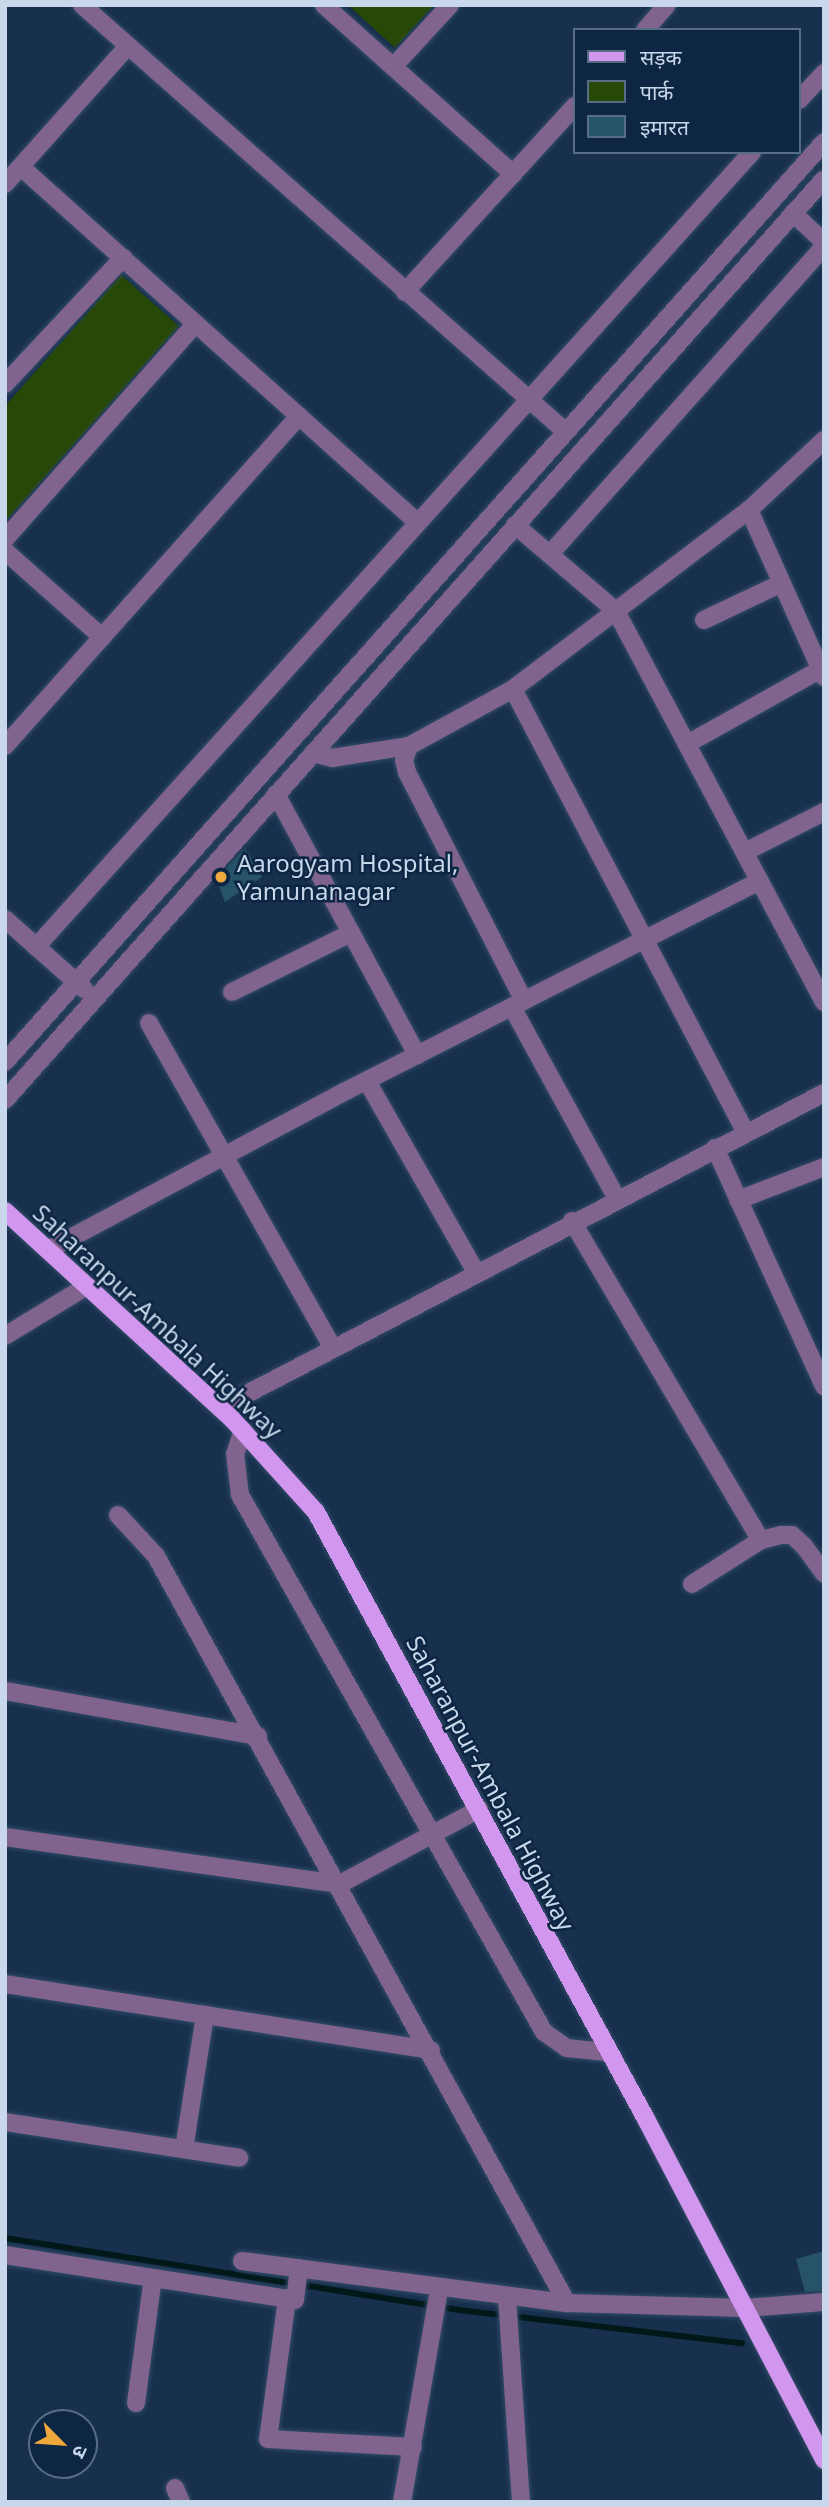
<!DOCTYPE html>
<html>
<head>
<meta charset="utf-8">
<style>
  body { margin:0 }
  #map { position:relative; width:829px; height:2507px; overflow:hidden; background:#17304e; font-family:"Noto Sans","Noto Sans Devanagari",sans-serif }
  div>[style] { position:absolute }
  [style*='--x'] { left:calc(var(--x)*1px); top:calc(var(--y)*1px); width:calc(var(--w)*1px); rotate:calc(var(--a)*1deg) }
  .green>* { inset:0; background:#274907 }
  .stream>* { height:6px; margin:-3px; padding:0 3px; transform-origin:3px; border-radius:3px; background:#001818 }
  .building>* { inset:0; background:#26536a }
  .roads { filter:drop-shadow(0 0 2px #334b67) drop-shadow(0 0 2px #334b67) }
  .minor>* { height:18px; margin:-9px; padding:0 9px; transform-origin:9px; border-radius:9px; background:#80648e }
  .major>* { height:18px; margin:-9px; padding:0 9px; transform-origin:9px; border-radius:9px; background:#d196ee }
  .dots>* { width:19px; height:19px; translate:-50% -50%; box-sizing:border-box; border:4px solid #0c2643; border-radius:50% }
  span { translate:-50% -50%; white-space:nowrap; text-align:center; line-height:1.15; -webkit-text-stroke:5px #0c2643; paint-order:stroke }
  .poi-label { font-size:24px; color:#c8d7ea }
  .left { translate:0 -50%; text-align:left }
  .street-label { font-size:24px; color:#c8d7ea }
  .frame { position:absolute; inset:0; border:7px solid #c8d7ea; pointer-events:none }
  .legend { position:absolute; left:573px; top:28px; width:228px; height:126px; box-sizing:border-box; background:#0c2643; border:2px solid #576d86; margin:0; padding:9px 12px; list-style:none; font-size:21px; color:#c8d7ea }
  .legend li { display:flex; align-items:center; gap:14px; height:35px }
  .legend b { width:35px; border:2px solid #576d86 }
  .north { position:absolute; left:28px; top:2409px; width:70px; height:70px; box-sizing:border-box; background:#0c2643; border:2px solid #576d86; border-radius:50%; rotate:115deg; font-size:19px; font-weight:700; line-height:28px; text-align:center; color:#c8d7ea }
  .north::after { content:''; display:block; margin:auto; width:24px; height:32px; background:#eea83c; clip-path:polygon(50% 0,100% 100%,50% 72%,0 100%) }
</style>
</head>
<body>
<div id="map">
  <div class="green">
    <i style="clip-path:polygon(348px 5px,434px 5px,395px 48px)"></i>
    <i style="clip-path:polygon(121px 275px,179px 326px,5px 522px,5px 406px)"></i>
  </div>
  <div class="stream">
    <i style="--x:5;--y:2238;--w:460;--a:9"></i>
    <i style="--x:459;--y:2310;--w:285;--a:6.7"></i>
  </div>
  <div class="building">
    <i style="clip-path:polygon(245px 848px,262px 877px,225px 902px,216px 879px)"></i>
    <i style="clip-path:polygon(824px 2251px,824px 2291px,805px 2292px,796px 2259px)"></i>
  </div>
  <div class="roads">
    <div class="minor">
      <i style="--x:82;--y:5;--w:645;--a:41.42"></i>
      <i style="--x:324;--y:5;--w:254;--a:41.8"></i>
      <i style="--x:645;--y:30;--w:33;--a:-49"></i>
      <i style="--x:393;--y:67;--w:84;--a:-47.4"></i>
      <i style="--x:799;--y:100;--w:37;--a:-47"></i>
      <i style="--x:21;--y:167;--w:533;--a:41.88"></i>
      <i style="--x:5;--y:184;--w:185;--a:-48.3"></i>
      <i style="--x:793;--y:213;--w:42;--a:43.1"></i>
      <i style="--x:405;--y:292;--w:252;--a:-47.6"></i>
      <i style="--x:5;--y:384;--w:173;--a:-46.9"></i>
      <i style="--x:749;--y:510;--w:183;--a:65.8"></i>
      <i style="--x:515;--y:525;--w:133;--a:40.4"></i>
      <i style="--x:616;--y:611;--w:443;--a:62"></i>
      <i style="--x:5;--y:539;--w:287;--a:-48.5"></i>
      <i style="--x:5;--y:551;--w:130;--a:41.6"></i>
      <i style="--x:550;--y:554;--w:412;--a:-48.3"></i>
      <i style="--x:704;--y:620;--w:86;--a:-25.4"></i>
      <i style="--x:513;--y:689;--w:501;--a:62.31"></i>
      <i style="--x:687;--y:744;--w:154;--a:-29.2"></i>
      <i style="--x:5;--y:746;--w:442;--a:-48.3"></i>
      <i style="--x:313;--y:753;--w:20;--a:15"></i>
      <i style="--x:332;--y:758;--w:78;--a:-8.9"></i>
      <i style="--x:276;--y:794;--w:297;--a:61.6"></i>
      <i style="--x:745;--y:852;--w:89;--a:-26.9"></i>
      <i style="--x:5;--y:919;--w:106;--a:41.5"></i>
      <i style="--x:36;--y:947;--w:1070;--a:-47.99"></i>
      <i style="--x:232;--y:992;--w:133;--a:-26.4"></i>
      <i style="--x:524;--y:1001;--w:257;--a:-117.1"></i>
      <i style="--x:407;--y:772;--w:12;--a:-104"></i>
      <i style="--x:404;--y:760;--w:15;--a:-70"></i>
      <i style="--x:409;--y:746;--w:119;--a:-28.7"></i>
      <i style="--x:513;--y:689;--w:296;--a:-37.2"></i>
      <i style="--x:749;--y:510;--w:103;--a:-43"></i>
      <i style="--x:512;--y:1007;--w:219;--a:61.3"></i>
      <i style="--x:149;--y:1023;--w:373;--a:60.5"></i>
      <i style="--x:5;--y:1062;--w:1232;--a:-48.32"></i>
      <i style="--x:367;--y:1081;--w:220;--a:60.3"></i>
      <i style="--x:5;--y:1100;--w:1232;--a:-48.35"></i>
      <i style="--x:715;--y:1148;--w:262;--a:65.4"></i>
      <i style="--x:738;--y:1200;--w:92;--a:-21"></i>
      <i style="--x:572;--y:1221;--w:371;--a:59.4"></i>
      <i style="--x:48;--y:1250;--w:336;--a:-28.1"></i>
      <i style="--x:344;--y:1092;--w:466;--a:-26.9"></i>
      <i style="--x:5;--y:1336;--w:96;--a:-31.4"></i>
      <i style="--x:220;--y:1408;--w:681;--a:-27.54"></i>
      <i style="--x:243;--y:1430;--w:25;--a:108"></i>
      <i style="--x:235;--y:1454;--w:41;--a:83"></i>
      <i style="--x:240;--y:1495;--w:617;--a:60.49"></i>
      <i style="--x:544;--y:2032;--w:28;--a:35"></i>
      <i style="--x:567;--y:2048;--w:39;--a:6"></i>
      <i style="--x:118;--y:1515;--w:56;--a:47.2"></i>
      <i style="--x:156;--y:1556;--w:853;--a:61.18"></i>
      <i style="--x:692;--y:1584;--w:82;--a:-32.5"></i>
      <i style="--x:761;--y:1540;--w:21;--a:-14"></i>
      <i style="--x:781;--y:1535;--w:11;--a:0"></i>
      <i style="--x:792;--y:1535;--w:16;--a:43"></i>
      <i style="--x:804;--y:1546;--w:34;--a:54"></i>
      <i style="--x:5;--y:1691;--w:257;--a:10.1"></i>
      <i style="--x:5;--y:1837;--w:338;--a:8"></i>
      <i style="--x:340;--y:1884;--w:158;--a:-28.3"></i>
      <i style="--x:5;--y:1984;--w:431;--a:8.8"></i>
      <i style="--x:5;--y:2122;--w:237;--a:8.7"></i>
      <i style="--x:184;--y:2149;--w:136;--a:-81.1"></i>
      <i style="--x:5;--y:2255;--w:293;--a:8.8"></i>
      <i style="--x:295;--y:2300;--w:32;--a:-83"></i>
      <i style="--x:242;--y:2261;--w:328;--a:7.4"></i>
      <i style="--x:567;--y:2303;--w:178;--a:1.6"></i>
      <i style="--x:745;--y:2308;--w:79;--a:-4.3"></i>
      <i style="--x:507;--y:2297;--w:205;--a:86.1"></i>
      <i style="--x:287;--y:2299;--w:141;--a:97.7"></i>
      <i style="--x:268;--y:2439;--w:145;--a:3.2"></i>
      <i style="--x:136;--y:2403;--w:126;--a:-82.3"></i>
      <i style="--x:175;--y:2488;--w:15;--a:67"></i>
      <i style="--x:402;--y:2502;--w:216;--a:-80.1"></i>
    </div>
    <div class="major">
      <i style="--x:5;--y:1211;--w:308;--a:42.5"></i>
      <i style="--x:232;--y:1419;--w:125;--a:47.9"></i>
      <i style="--x:316;--y:1512;--w:691;--a:61.47"></i>
      <i style="--x:646;--y:2119;--w:385;--a:62.4"></i>
    </div>
  </div>
  <div class="dots">
    <i style="left:221px;top:877px;background:#eea83c"></i>
  </div>
  <div class="poi-label">
    <span class="left" style="left:237px;top:877px">Aarogyam Hospital,<br>Yamunanagar</span>
  </div>
  <div class="street-label">
    <span style="left:158px;top:1321px;rotate:43deg">Saharanpur-Ambala Highway</span>
    <span style="left:491px;top:1783px;rotate:62deg">Saharanpur-Ambala Highway</span>
  </div>
  <div class="frame"></div>
  <ul class="legend">
  <li><b style="height:9px;background:#d196ee"></b>सड़क</li>
  <li><b style="height:19px;background:#274907"></b>पार्क</li>
  <li><b style="height:19px;background:#26536a"></b>इमारत</li>
  </ul>
  <div class="north">उ</div>
</div>
</body>
</html>
